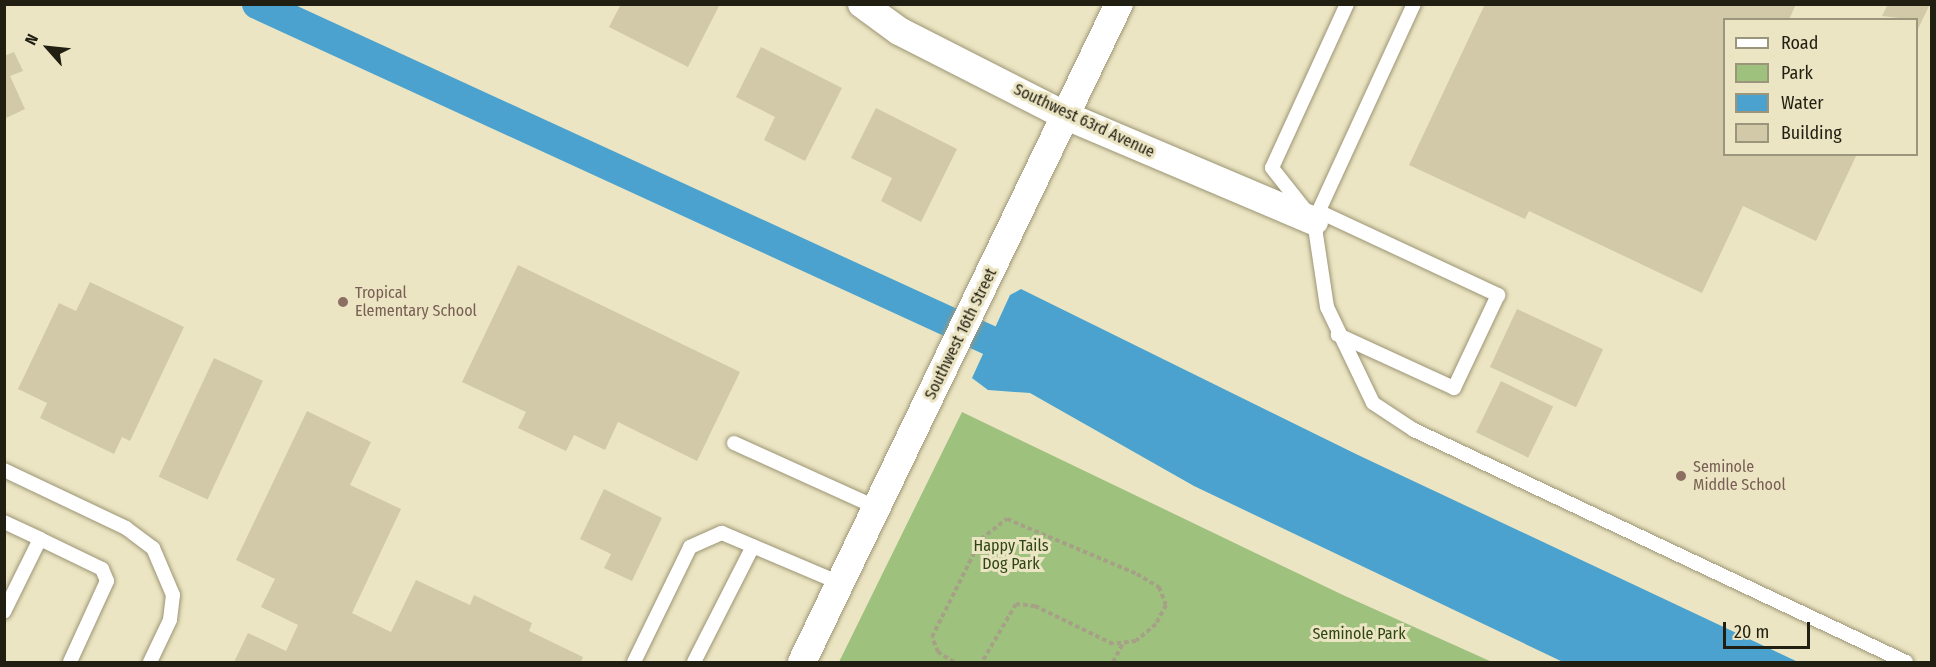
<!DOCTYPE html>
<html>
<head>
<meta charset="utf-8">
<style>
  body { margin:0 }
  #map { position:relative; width:1936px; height:667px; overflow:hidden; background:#ece5c3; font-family:"Fira Sans Condensed",sans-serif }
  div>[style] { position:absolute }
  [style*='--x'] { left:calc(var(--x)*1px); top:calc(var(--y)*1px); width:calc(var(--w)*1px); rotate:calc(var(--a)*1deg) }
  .green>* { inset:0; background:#9ec17e }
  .water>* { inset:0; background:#4ba2ce }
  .canal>* { height:30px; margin:-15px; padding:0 15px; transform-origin:15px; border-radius:15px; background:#4ba2ce }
  .building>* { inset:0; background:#d1c9a8; transform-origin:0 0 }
  .path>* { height:4px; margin-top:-2px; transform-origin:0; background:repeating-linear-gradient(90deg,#a6a186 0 4.5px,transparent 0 7.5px) }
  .roads { filter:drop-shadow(0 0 2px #9c9575) drop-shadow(0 0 2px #9c9575) }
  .lane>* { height:14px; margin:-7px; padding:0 7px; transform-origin:7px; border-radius:7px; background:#fff }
  .street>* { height:28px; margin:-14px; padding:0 14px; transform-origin:14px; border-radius:14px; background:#fff }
  .dots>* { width:16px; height:16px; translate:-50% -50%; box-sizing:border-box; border:3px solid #ece5c3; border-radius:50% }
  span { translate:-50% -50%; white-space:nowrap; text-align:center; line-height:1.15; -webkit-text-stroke:6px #ece5c3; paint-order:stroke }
  .street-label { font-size:16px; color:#211e12 }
  .education-label { font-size:16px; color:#785e54 }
  .left { translate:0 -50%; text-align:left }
  .park-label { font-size:16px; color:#2e4613 }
  .frame { position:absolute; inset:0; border:6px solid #211e12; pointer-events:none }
  .legend { position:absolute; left:1723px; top:18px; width:195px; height:138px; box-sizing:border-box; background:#ece5c3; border:2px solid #9b957c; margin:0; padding:8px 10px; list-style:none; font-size:18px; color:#211e12 }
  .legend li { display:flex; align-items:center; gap:12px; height:30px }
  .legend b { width:30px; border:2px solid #9b957c }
  .north { position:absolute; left:18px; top:18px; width:60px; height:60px; -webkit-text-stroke:4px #ece5c3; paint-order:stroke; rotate:297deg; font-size:16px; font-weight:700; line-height:24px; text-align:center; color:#211e12 }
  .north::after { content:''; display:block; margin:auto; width:21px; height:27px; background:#211e12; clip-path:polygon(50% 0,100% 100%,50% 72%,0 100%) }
  .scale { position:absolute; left:1723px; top:622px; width:87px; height:27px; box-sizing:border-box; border:3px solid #211e12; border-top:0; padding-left:8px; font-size:18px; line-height:21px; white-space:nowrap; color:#211e12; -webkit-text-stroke:4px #ece5c3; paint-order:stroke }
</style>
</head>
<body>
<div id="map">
  <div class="green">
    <i style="clip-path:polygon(962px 412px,1343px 595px,1492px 662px,839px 662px)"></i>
  </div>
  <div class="water">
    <i style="clip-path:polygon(1021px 289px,1358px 455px,1798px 662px,1563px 662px,1194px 486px,1030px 393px,988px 390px,972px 378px,1010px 295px)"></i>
  </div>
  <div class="canal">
    <i style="--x:257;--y:4;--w:846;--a:24.66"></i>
  </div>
  <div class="building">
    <i style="clip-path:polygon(621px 4px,720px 4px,688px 67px,609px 27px)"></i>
    <i style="clip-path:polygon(1485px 4px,1796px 4px,1789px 20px,1724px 20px,1724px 154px,1857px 154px,1816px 241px,1743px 206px,1702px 293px,1529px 211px,1525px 219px,1409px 165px)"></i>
    <i style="clip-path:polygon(1888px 4px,1930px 4px,1916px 33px,1916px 20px,1882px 16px)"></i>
    <i style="clip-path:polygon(761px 47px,842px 88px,805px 161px,764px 140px,775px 117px,736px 97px)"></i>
    <i style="clip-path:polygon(14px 52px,23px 71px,10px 76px,25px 109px,4px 119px,4px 56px)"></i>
    <i style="clip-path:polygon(876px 108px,957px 149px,921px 222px,881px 201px,892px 178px,851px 158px)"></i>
    <i style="clip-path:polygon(518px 265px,740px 372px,697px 461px,618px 422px,605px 450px,574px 435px,566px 451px,518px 428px,526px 412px,462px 382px)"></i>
    <i style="clip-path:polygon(90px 282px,184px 327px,130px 441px,122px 437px,114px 454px,40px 418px,47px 403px,18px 389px,59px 303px,76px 311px)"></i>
    <i style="left:1517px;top:309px;width:95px;height:64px;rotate:25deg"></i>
    <i style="left:214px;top:358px;width:54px;height:131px;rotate:25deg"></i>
    <i style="left:1501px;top:381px;width:58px;height:57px;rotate:26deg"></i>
    <i style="clip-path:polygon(307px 411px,371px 442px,350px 485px,401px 509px,352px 613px,391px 632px,416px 580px,470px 605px,474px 595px,532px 623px,529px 631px,583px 657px,581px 662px,234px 662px,248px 633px,286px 651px,298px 625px,261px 607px,275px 579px,236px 560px)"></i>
    <i style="clip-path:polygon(604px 489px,662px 518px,632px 581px,604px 568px,611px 554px,580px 539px)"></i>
  </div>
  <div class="path">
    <i style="--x:954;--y:662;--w:19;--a:-148"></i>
    <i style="--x:938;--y:652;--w:16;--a:-112"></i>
    <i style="--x:932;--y:637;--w:110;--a:-63.4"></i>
    <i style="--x:981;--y:539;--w:33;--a:-38"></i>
    <i style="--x:1007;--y:519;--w:141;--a:22.9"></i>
    <i style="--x:1137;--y:574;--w:26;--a:31"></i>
    <i style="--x:1159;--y:587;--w:19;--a:69"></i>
    <i style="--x:1166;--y:605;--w:21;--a:118"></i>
    <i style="--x:1156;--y:624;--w:26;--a:140"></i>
    <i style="--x:1136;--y:641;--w:23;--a:173"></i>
    <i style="--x:1113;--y:644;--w:87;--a:-154"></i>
    <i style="--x:1035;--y:606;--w:19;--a:-174"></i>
    <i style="--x:1016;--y:604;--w:67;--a:120.4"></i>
    <i style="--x:1113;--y:662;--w:21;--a:-62"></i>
  </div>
  <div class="roads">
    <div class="lane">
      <i style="--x:1347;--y:4;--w:180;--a:114.6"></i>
      <i style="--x:1272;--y:168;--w:68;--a:51.6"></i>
      <i style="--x:1314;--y:221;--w:87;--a:81.4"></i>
      <i style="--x:1327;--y:307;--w:106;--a:64.4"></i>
      <i style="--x:1373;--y:403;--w:49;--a:33.4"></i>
      <i style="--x:1414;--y:430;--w:544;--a:25.25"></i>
      <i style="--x:1318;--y:211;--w:199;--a:25"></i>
      <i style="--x:1498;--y:295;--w:103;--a:115.3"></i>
      <i style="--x:1454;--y:388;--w:128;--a:-155.4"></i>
      <i style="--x:1315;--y:219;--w:237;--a:-65.3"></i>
      <i style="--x:734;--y:443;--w:157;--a:24.4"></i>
      <i style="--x:4;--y:470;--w:135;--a:25.4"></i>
      <i style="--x:126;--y:528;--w:34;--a:37"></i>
      <i style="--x:153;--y:548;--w:51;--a:66.9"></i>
      <i style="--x:173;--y:595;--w:25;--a:97"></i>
      <i style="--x:170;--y:620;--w:47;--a:115.5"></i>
      <i style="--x:4;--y:522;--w:40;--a:25"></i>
      <i style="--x:40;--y:539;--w:81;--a:116.3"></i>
      <i style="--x:40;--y:539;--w:69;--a:25.8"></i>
      <i style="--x:102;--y:569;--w:13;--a:67"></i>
      <i style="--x:107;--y:581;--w:89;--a:114.6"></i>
      <i style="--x:634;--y:662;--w:128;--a:-64"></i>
      <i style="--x:690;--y:547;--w:35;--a:-24"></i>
      <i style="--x:722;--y:533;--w:128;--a:23"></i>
      <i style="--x:694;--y:662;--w:130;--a:-63"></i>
    </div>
    <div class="street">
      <i style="--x:862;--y:4;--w:46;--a:36.1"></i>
      <i style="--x:899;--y:31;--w:183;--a:27"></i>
      <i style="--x:1062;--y:114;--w:274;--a:23"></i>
      <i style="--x:802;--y:662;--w:730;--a:-64.28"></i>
    </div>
  </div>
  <div class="dots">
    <i style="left:343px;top:302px;background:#8d6e63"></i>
    <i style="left:1681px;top:476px;background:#8d6e63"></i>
  </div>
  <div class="street-label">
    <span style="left:1084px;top:121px;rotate:25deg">Southwest 63rd Avenue</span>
    <span style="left:961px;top:334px;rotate:-64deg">Southwest 16th Street</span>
  </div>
  <div class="education-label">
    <span class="left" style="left:355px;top:302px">Tropical<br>Elementary School</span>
    <span class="left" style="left:1693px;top:476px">Seminole<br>Middle School</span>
  </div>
  <div class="park-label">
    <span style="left:1011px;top:555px">Happy Tails<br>Dog Park</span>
    <span style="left:1359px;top:634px">Seminole Park</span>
  </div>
  <div class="frame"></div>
  <ul class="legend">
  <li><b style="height:8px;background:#fff"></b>Road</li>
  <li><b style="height:16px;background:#9ec17e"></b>Park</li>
  <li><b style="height:16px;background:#4ba2ce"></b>Water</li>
  <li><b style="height:16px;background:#d1c9a8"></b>Building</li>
  </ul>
  <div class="north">N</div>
  <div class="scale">20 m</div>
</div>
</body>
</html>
